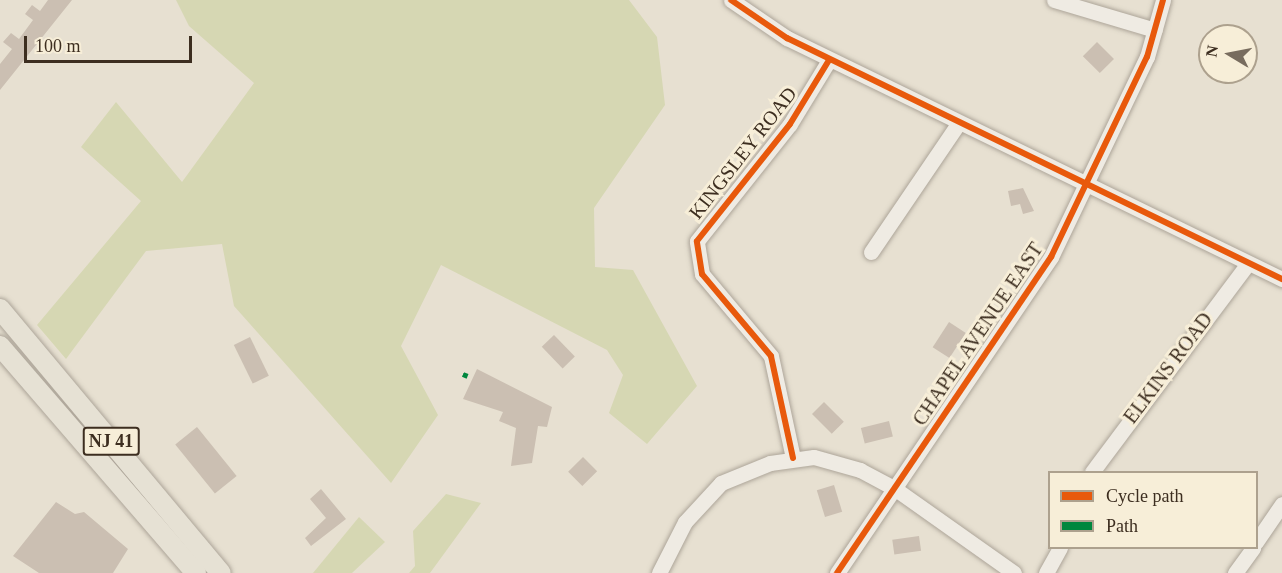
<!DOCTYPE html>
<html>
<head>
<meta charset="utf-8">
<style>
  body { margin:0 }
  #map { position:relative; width:1282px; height:573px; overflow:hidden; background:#e7e0d1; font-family:Georgia,serif }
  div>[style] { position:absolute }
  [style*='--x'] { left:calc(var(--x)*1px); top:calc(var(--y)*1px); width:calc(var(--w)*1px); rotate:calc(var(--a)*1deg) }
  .green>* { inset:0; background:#d6d7b3 }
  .building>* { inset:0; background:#cbbfb2; transform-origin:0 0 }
  .roads { filter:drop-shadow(0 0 2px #ada599) drop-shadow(0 0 2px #ada599) }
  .minor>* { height:15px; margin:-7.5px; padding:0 7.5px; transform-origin:7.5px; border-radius:7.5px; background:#efebe3 }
  .major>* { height:20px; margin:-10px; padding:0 10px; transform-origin:10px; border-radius:10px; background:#e6e1d4 }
  .quiet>* { height:4.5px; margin-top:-2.25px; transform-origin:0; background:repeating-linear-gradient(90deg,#00873e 0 9px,transparent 0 13.5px) }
  .cycleway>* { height:6px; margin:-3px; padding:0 3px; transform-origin:3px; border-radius:3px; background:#e8590c }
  span { translate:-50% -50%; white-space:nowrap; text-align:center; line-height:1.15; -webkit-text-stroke:6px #f7eed8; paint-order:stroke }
  .shield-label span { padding:2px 4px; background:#f7eed8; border:2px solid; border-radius:4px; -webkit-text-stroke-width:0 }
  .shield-label { font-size:18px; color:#3d2e20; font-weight:700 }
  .street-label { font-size:20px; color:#3d2e20 }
  .legend { position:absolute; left:1048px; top:471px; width:210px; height:78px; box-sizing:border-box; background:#f7eed8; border:2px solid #ada18e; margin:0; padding:8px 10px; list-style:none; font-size:18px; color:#3d2e20 }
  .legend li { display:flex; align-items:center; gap:12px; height:30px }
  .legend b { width:30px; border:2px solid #ada18e }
  .north { position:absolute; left:1198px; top:24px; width:60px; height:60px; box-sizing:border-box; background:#f7eed8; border:2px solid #ada18e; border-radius:50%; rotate:280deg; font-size:16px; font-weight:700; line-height:24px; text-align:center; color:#3d2e20 }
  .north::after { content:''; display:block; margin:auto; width:21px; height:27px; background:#786c5e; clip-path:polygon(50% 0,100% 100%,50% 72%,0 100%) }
  .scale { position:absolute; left:24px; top:36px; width:168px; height:27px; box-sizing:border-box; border:3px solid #3d2e20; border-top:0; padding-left:8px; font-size:18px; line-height:21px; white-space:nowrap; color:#3d2e20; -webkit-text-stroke:4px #f7eed8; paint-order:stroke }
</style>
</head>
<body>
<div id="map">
  <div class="green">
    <i style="clip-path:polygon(176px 0,629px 0,657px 37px,665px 105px,594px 208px,595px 267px,633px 270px,697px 386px,647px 444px,609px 413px,623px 375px,607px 350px,441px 265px,401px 346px,438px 415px,391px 483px,234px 306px,222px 244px,146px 251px,66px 359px,37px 325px,141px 201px,81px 147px,116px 102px,182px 182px,254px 83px,189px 26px)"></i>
    <i style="clip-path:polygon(446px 494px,481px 503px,430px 573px,409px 573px,415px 566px,413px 531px)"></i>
    <i style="clip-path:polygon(359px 517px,385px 542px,352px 573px,313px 573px)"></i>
  </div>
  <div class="building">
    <i style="clip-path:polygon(48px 0,72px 0,0 90px,0 64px,12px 49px,3px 42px,11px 33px,19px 39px,33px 20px,25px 14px,32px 5px,40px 11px)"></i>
    <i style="left:1097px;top:42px;width:24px;height:20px;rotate:45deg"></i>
    <i style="clip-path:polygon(1023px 188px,1034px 211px,1023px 214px,1020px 204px,1011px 206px,1008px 191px)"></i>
    <i style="left:949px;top:322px;width:20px;height:30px;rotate:33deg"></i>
    <i style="left:554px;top:335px;width:30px;height:17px;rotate:46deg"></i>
    <i style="left:250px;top:337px;width:43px;height:18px;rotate:64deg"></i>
    <i style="clip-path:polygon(477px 369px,552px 407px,547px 427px,538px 426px,532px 463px,511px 466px,516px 428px,499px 421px,503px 412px,463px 399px)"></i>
    <i style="left:824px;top:402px;width:28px;height:17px;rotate:45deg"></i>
    <i style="left:889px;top:421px;width:16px;height:29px;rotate:76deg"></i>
    <i style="left:197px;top:427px;width:63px;height:28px;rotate:51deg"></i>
    <i style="left:583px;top:457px;width:20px;height:21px;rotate:45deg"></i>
    <i style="left:834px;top:485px;width:28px;height:18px;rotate:73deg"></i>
    <i style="clip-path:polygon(321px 489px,346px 519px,311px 546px,305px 538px,326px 518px,310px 499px)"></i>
    <i style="clip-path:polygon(56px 502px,75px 514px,84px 512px,128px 549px,113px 573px,39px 573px,13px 556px)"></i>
    <i style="left:919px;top:536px;width:15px;height:27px;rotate:82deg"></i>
  </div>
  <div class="roads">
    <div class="minor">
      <i style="--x:731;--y:0;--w:68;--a:34.2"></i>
      <i style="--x:787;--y:38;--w:551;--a:25.96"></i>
      <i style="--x:1054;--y:0;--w:105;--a:16.5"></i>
      <i style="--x:871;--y:252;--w:155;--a:-55.8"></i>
      <i style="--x:793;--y:458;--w:104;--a:-102.2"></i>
      <i style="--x:771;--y:356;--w:107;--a:-130.1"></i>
      <i style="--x:702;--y:274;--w:33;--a:-99"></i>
      <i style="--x:697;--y:241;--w:149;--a:-51.5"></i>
      <i style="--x:790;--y:124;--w:75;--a:-58.6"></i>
      <i style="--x:1092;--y:472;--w:259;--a:-53.2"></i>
      <i style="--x:1256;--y:542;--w:46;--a:-55.6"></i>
      <i style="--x:659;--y:573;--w:57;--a:-63"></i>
      <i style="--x:685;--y:522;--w:53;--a:-47.3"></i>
      <i style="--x:721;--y:483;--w:53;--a:-22.2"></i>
      <i style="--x:770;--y:463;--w:44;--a:-7.8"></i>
      <i style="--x:814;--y:457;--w:48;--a:15.8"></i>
      <i style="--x:860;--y:470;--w:38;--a:28"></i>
      <i style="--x:894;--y:488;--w:147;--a:35.3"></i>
      <i style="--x:837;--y:573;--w:382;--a:-55.9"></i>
      <i style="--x:1051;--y:257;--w:222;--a:-64.4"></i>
      <i style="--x:1147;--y:57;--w:59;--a:-74.3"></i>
      <i style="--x:1046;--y:573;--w:29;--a:-61"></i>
      <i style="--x:1235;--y:573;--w:31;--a:-54"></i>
    </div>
    <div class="major">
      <i style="--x:0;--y:309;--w:344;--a:50.1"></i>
      <i style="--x:0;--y:346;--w:300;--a:49.2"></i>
    </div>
  </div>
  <div class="quiet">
    <i style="--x:463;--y:374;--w:5;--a:22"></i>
  </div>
  <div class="cycleway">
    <i style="--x:731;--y:0;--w:68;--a:34.2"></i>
    <i style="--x:787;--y:38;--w:551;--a:25.96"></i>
    <i style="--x:793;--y:458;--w:104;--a:-102.2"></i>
    <i style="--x:771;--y:356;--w:107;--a:-130.1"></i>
    <i style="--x:702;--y:274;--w:33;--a:-99"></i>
    <i style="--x:697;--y:241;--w:149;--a:-51.5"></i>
    <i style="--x:790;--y:124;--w:75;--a:-58.6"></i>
    <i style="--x:837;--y:573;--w:382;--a:-55.9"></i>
    <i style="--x:1051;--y:257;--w:222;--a:-64.4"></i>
    <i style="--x:1147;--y:57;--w:59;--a:-74.3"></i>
  </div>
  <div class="shield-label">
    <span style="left:111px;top:441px">NJ 41</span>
  </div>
  <div class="street-label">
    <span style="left:743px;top:153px;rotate:-52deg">KINGSLEY ROAD</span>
    <span style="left:978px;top:334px;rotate:-56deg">CHAPEL AVENUE EAST</span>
    <span style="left:1168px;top:368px;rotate:-53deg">ELKINS ROAD</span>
  </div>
  <ul class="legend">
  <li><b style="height:8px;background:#e8590c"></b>Cycle path</li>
  <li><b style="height:8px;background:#00873e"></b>Path</li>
  </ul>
  <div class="north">N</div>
  <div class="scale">100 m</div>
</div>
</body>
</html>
